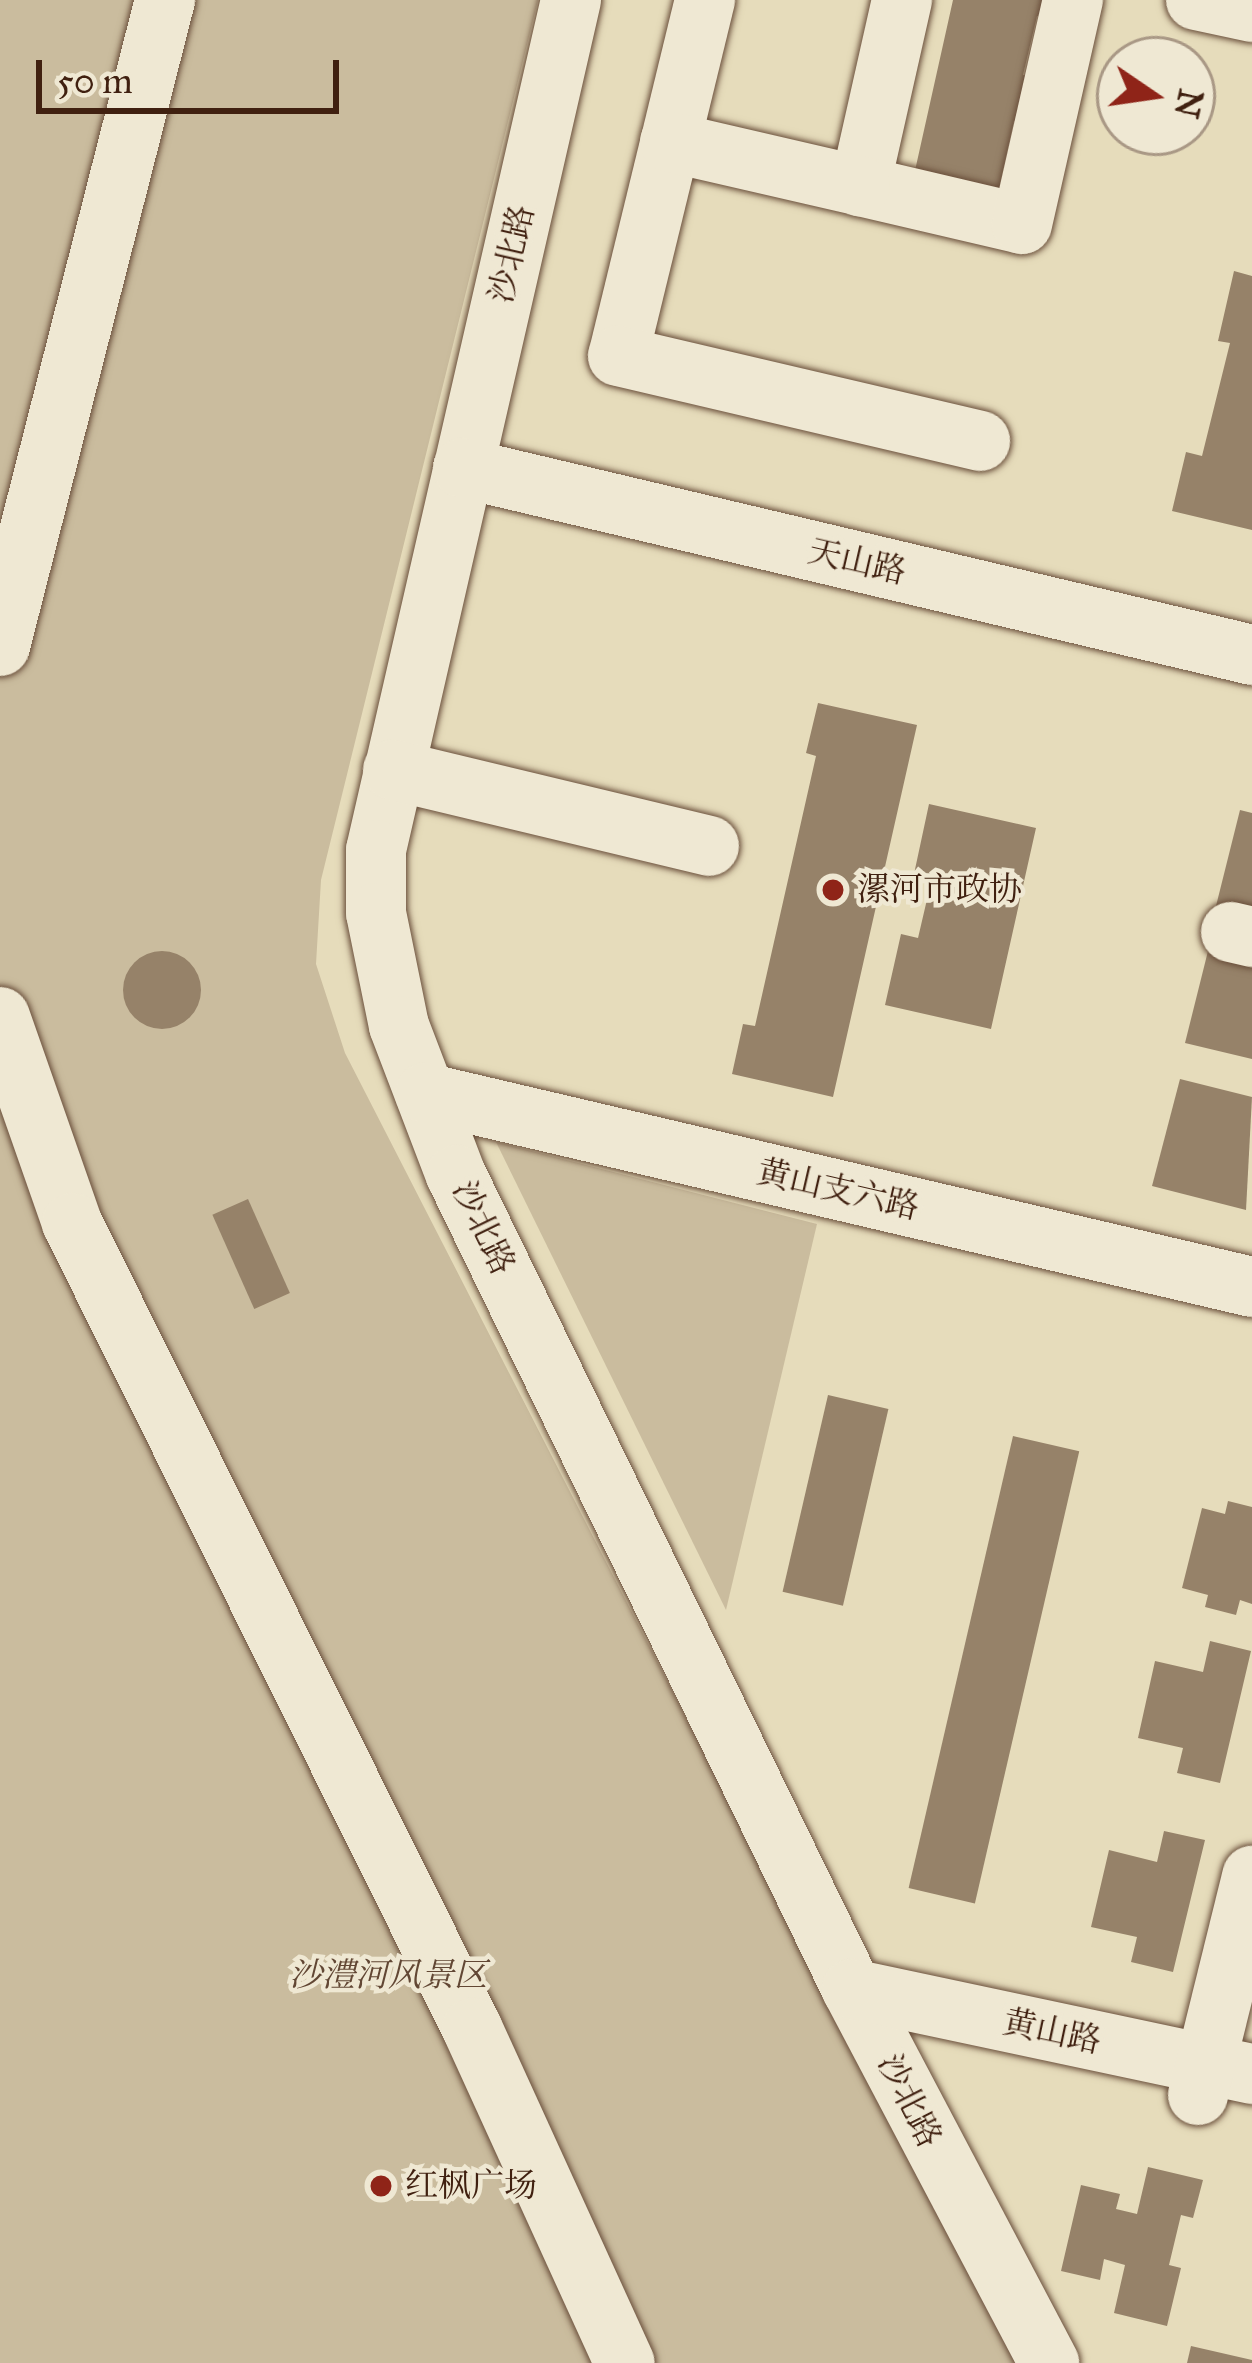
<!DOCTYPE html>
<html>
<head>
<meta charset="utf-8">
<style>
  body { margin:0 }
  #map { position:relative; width:1252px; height:2363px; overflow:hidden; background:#e6dcbb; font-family:"IM FELL Great Primer","Noto Serif SC",serif }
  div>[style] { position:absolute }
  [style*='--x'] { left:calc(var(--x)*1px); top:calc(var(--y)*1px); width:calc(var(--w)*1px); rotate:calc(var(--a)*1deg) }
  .green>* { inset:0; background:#cabc9e }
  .building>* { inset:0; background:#968269; transform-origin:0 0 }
  .round { border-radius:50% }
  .roads { filter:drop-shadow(0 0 3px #6a4f3b) drop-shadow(0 0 3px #6a4f3b) }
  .minor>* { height:60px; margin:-30px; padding:0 30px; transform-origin:30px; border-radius:30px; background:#efe8d3 }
  .dots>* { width:33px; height:33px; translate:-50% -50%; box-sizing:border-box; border:6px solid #efe8d3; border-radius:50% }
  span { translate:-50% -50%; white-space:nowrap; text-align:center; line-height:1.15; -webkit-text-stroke:9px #efe8d3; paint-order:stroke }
  .street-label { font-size:33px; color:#402010 }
  .poi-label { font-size:33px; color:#402010 }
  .left { translate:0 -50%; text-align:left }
  .park-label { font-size:33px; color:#624734; font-style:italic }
  .north { position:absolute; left:1096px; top:36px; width:120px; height:120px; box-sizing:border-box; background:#efe8d3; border:3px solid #a99885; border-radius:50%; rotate:103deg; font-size:33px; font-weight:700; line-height:48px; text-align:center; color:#402010 }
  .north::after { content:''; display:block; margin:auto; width:42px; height:54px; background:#8f2418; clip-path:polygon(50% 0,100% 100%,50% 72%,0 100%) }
  .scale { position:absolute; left:36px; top:60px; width:303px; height:54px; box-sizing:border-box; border:6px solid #402010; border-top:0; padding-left:15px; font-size:36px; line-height:42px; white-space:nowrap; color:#402010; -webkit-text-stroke:9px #efe8d3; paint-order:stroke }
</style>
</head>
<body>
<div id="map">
  <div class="green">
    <i style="clip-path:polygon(0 0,538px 0,321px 880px,316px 964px,345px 1053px,1017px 2363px,0 2363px)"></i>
    <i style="clip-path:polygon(496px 1142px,817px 1224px,726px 1610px)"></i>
  </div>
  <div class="building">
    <i style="clip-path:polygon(953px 0,1059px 0,1055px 20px,1037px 16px,1023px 75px,1040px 79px,1030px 125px,1014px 121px,996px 202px,912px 184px)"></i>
    <i style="clip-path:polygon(1234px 271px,1252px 276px,1252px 530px,1172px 511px,1186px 452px,1202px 456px,1230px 343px,1218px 341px)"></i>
    <i style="clip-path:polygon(818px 703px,917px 725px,833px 1097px,732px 1074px,743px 1024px,755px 1026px,816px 756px,806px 753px)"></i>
    <i style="clip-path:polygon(929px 804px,1036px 828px,991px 1029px,885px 1005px,901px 934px,918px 938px,932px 878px,914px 874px)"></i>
    <i style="clip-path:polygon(1240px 810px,1252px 813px,1252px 919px,1215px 910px)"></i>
    <i style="clip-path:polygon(1210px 943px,1252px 954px,1252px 1059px,1185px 1043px)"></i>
    <i class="round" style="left:123px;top:951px;width:78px;height:78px"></i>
    <i style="clip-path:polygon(1180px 1079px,1252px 1097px,1246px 1210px,1152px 1186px)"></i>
    <i style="left:248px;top:1199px;width:103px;height:39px;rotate:66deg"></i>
    <i style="left:828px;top:1395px;width:62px;height:202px;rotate:13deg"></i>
    <i style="left:1013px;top:1436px;width:68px;height:464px;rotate:13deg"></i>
    <i style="clip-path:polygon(1228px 1501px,1252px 1507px,1252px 1604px,1240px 1600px,1236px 1615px,1205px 1607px,1208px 1595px,1182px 1588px,1202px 1508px,1225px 1514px)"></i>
    <i style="clip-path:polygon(1210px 1641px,1251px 1651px,1220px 1783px,1177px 1773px,1183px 1748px,1138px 1738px,1155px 1661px,1203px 1672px)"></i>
    <i style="clip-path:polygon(1164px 1831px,1205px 1840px,1173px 1972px,1131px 1962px,1137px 1937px,1091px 1927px,1109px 1850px,1157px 1862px)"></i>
    <i style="clip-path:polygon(1148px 2167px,1203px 2180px,1193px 2218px,1181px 2215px,1169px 2265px,1181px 2268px,1167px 2326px,1114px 2313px,1125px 2265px,1104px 2259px,1100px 2280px,1061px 2271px,1081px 2185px,1120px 2194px,1116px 2209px,1137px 2214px)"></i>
    <i style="clip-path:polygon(1191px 2346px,1252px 2360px,1252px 2363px,1187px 2363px)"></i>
  </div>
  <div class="roads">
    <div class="minor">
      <i style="--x:571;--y:0;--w:872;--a:102.92"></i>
      <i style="--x:376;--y:850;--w:63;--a:90"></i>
      <i style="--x:376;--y:913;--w:115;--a:78.5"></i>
      <i style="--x:399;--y:1026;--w:160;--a:69.1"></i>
      <i style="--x:456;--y:1175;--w:905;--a:64.06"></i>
      <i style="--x:852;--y:1989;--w:423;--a:62.2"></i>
      <i style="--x:705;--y:0;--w:366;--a:103.7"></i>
      <i style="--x:618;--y:356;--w:372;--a:13.2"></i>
      <i style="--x:902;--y:0;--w:191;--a:102.7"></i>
      <i style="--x:860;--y:186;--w:166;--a:13.2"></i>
      <i style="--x:1022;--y:224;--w:230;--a:-77.2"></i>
      <i style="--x:1196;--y:0;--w:57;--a:12.1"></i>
      <i style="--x:670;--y:142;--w:195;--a:13"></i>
      <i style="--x:463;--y:468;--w:811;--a:13.33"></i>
      <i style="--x:0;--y:646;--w:667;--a:-75.67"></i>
      <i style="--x:393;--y:770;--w:325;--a:13.5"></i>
      <i style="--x:1231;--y:932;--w:22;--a:13"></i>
      <i style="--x:0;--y:1017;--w:218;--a:70.7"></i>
      <i style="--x:72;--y:1223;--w:899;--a:63.58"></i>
      <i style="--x:472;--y:2028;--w:368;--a:65.5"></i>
      <i style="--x:425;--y:1093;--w:849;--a:13.2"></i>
      <i style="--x:852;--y:1989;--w:409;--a:12"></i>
      <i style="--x:1198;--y:2095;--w:226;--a:-76.1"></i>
    </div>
  </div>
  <div class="dots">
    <i style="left:833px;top:890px;background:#8f2418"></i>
    <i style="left:381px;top:2186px;background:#8f2418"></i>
  </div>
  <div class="street-label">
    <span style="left:512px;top:254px;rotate:-77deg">沙北路</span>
    <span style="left:857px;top:562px;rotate:13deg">天山路</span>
    <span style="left:838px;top:1190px;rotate:13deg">黄山支六路</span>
    <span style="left:483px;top:1228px;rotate:64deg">沙北路</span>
    <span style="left:1052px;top:2032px;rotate:12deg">黄山路</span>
    <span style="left:909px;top:2101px;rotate:63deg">沙北路</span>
  </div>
  <div class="poi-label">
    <span class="left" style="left:857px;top:890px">漯河市政协</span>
    <span class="left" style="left:405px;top:2186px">红枫广场</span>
  </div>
  <div class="park-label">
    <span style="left:388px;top:1976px">沙澧河风景区</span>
  </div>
  <div class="north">N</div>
  <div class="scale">50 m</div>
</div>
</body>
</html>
